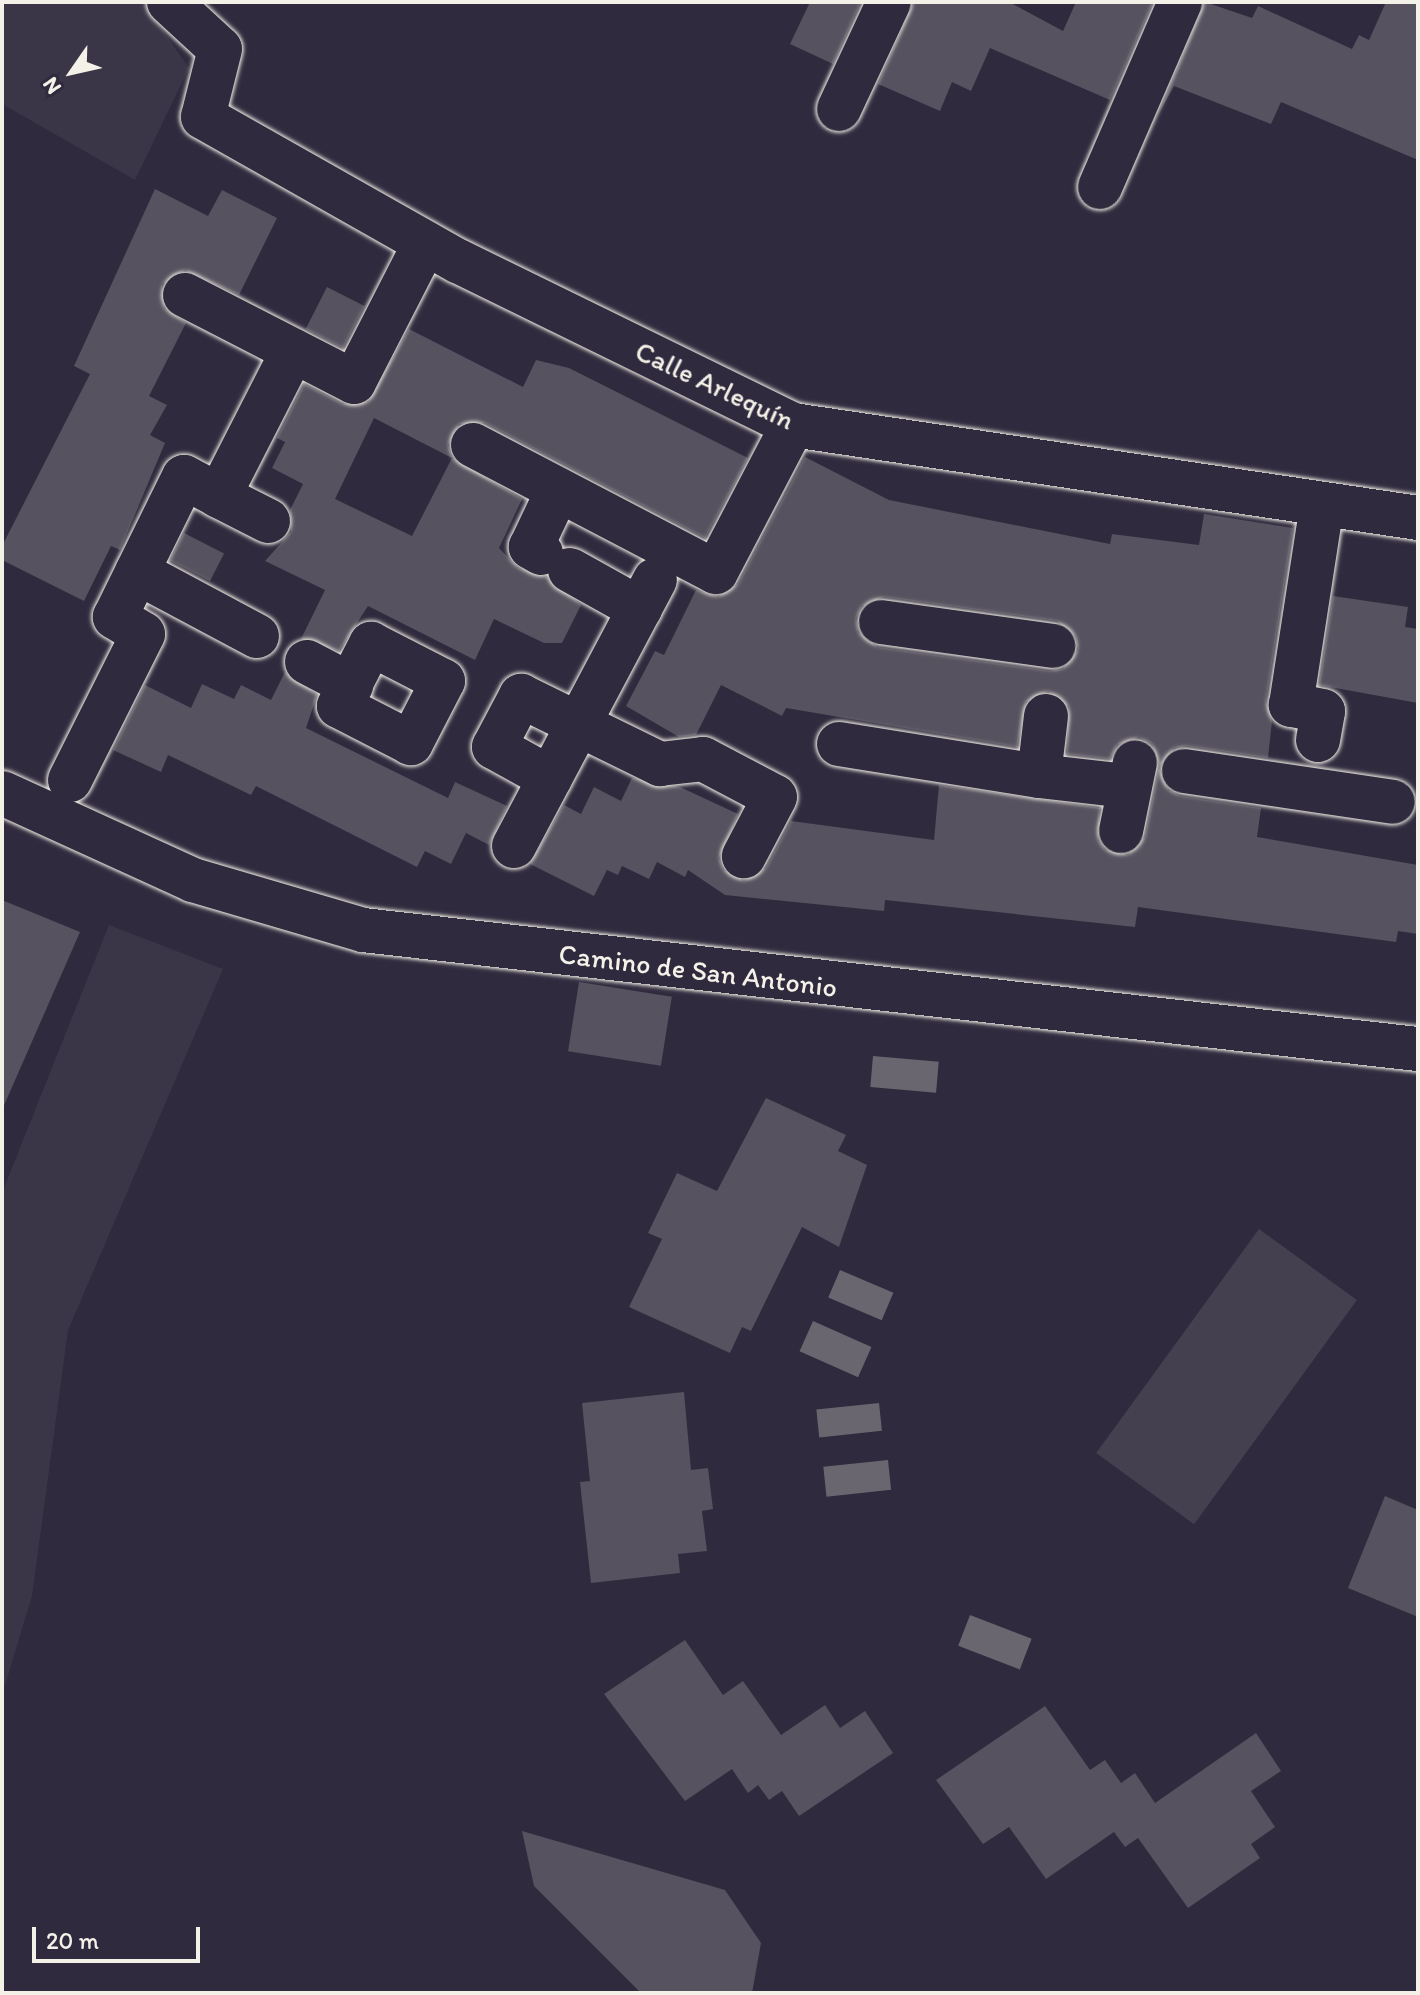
<!DOCTYPE html>
<html>
<head>
<meta charset="utf-8">
<style>
  body { margin:0 }
  #map { position:relative; width:1420px; height:1995px; overflow:hidden; background:#2f2a3d; font-family:Itim,sans-serif }
  div>[style] { position:absolute }
  [style*='--x'] { left:calc(var(--x)*1px); top:calc(var(--y)*1px); width:calc(var(--w)*1px); rotate:calc(var(--a)*1deg) }
  .built>* { inset:0; background:#3b3647 }
  .green>* { inset:0; background:#454050; transform-origin:0 0 }
  .water>* { inset:0; background:#6a6670; transform-origin:0 0 }
  .building>* { inset:0; background:#56525f; transform-origin:0 0 }
  .roads { filter:drop-shadow(0 0 2px #f4f1e8) drop-shadow(0 0 2px #f4f1e8) }
  .minor>* { height:44px; margin:-22px; padding:0 22px; transform-origin:22px; border-radius:22px; background:#2f2a3d }
  .major>* { height:44px; margin:-22px; padding:0 22px; transform-origin:22px; border-radius:22px; background:#2f2a3d }
  span { translate:-50% -50%; white-space:nowrap; text-align:center; line-height:1.15; -webkit-text-stroke:7px #2f2a3d; paint-order:stroke }
  .street-label { font-size:28px; color:#f4f1e8 }
  .frame { position:absolute; inset:0; border:4px solid #f4f1e8; pointer-events:none }
  .north { position:absolute; left:32px; top:32px; width:80px; height:80px; -webkit-text-stroke:6px #2f2a3d; paint-order:stroke; rotate:236deg; font-size:22px; font-weight:700; line-height:32px; text-align:center; color:#f4f1e8 }
  .north::after { content:''; display:block; margin:auto; width:28px; height:36px; background:#f4f1e8; clip-path:polygon(50% 0,100% 100%,50% 72%,0 100%) }
  .scale { position:absolute; left:32px; top:1927px; width:168px; height:36px; box-sizing:border-box; border:4px solid #f4f1e8; border-top:0; padding-left:10px; font-size:24px; line-height:28px; white-space:nowrap; color:#f4f1e8; -webkit-text-stroke:6px #2f2a3d; paint-order:stroke }
</style>
</head>
<body>
<div id="map">
  <div class="built">
    <i style="clip-path:polygon(2px 2px,143px 2px,189px 68px,135px 180px,2px 104px)"></i>
    <i style="clip-path:polygon(109px 925px,223px 969px,68px 1330px,32px 1596px,2px 1695px,2px 1193px)"></i>
  </div>
  <div class="green">
    <i style="left:1259px;top:1229px;width:121px;height:277px;rotate:36deg"></i>
  </div>
  <div class="water">
    <i style="left:873px;top:1056px;width:66px;height:31px;rotate:5deg"></i>
    <i style="left:840px;top:1270px;width:58px;height:30px;rotate:23deg"></i>
    <i style="left:813px;top:1321px;width:64px;height:33px;rotate:24deg"></i>
    <i style="left:879px;top:1403px;width:28px;height:63px;rotate:84deg"></i>
    <i style="left:888px;top:1460px;width:30px;height:65px;rotate:84deg"></i>
    <i style="left:970px;top:1615px;width:66px;height:33px;rotate:21deg"></i>
  </div>
  <div class="building">
    <i style="clip-path:polygon(810px 2px,861px 2px,833px 64px,790px 44px)"></i>
    <i style="clip-path:polygon(914px 2px,1009px 2px,1063px 31px,1076px 2px,1153px 2px,1110px 100px,990px 48px,971px 91px,952px 82px,940px 111px,878px 84px)"></i>
    <i style="clip-path:polygon(1205px 2px,1252px 18px,1258px 6px,1352px 49px,1359px 35px,1369px 40px,1386px 2px,1418px 2px,1418px 160px,1281px 102px,1271px 124px,1174px 86px,1158px 115px)"></i>
    <i style="clip-path:polygon(155px 189px,208px 216px,222px 190px,277px 218px,239px 295px,185px 270px,162px 284px,164px 308px,186px 323px,149px 396px,167px 405px,150px 435px,165px 443px,120px 550px,111px 546px,84px 601px,2px 560px,2px 546px,90px 374px,74px 366px)"></i>
    <i style="left:327px;top:287px;width:42px;height:47px;rotate:27deg"></i>
    <i style="clip-path:polygon(409px 329px,523px 387px,536px 360px,569px 368px,748px 458px,705px 538px,485px 423px,459px 424px,448px 445px,452px 458px,374px 418px,335px 499px,412px 536px,452px 458px,522px 499px,499px 548px,518px 568px,547px 577px,581px 605px,562px 643px,544px 643px,494px 619px,475px 660px,368px 606px,339px 651px,301px 639px,325px 590px,265px 561px,291px 532px,290px 510px,303px 484px,272px 468px,285px 442px,277px 438px,304px 384px,343px 404px,368px 402px)"></i>
    <i style="clip-path:polygon(evenodd,805px 457px,889px 500px,1110px 544px,1112px 534px,1199px 545px,1204px 514px,1293px 528px,1266px 701px,1272px 721px,1268px 758px,1187px 746px,1174px 748px,1160px 766px,1152px 744px,1139px 737px,1117px 745px,1110px 759px,1067px 754px,1069px 707px,1048px 691px,1026px 702px,1017px 747px,786px 708px,782px 716px,721px 685px,696px 735px,679px 737px,626px 706px,655px 651px,664px 655px,696px 590px,718px 597px,738px 584px,805px 457px,884px 597px,1057px 621px,1076px 636px,1078px 650px,1063px 669px,1050px 671px,877px 647px,858px 632px,856px 618px,862px 606px,884px 597px)"></i>
    <i style="left:184px;top:533px;width:45px;height:31px;rotate:27deg"></i>
    <i style="clip-path:polygon(1333px 596px,1408px 607px,1405px 627px,1418px 629px,1418px 703px,1319px 685px)"></i>
    <i style="clip-path:polygon(285px 672px,317px 695px,306px 728px,448px 798px,455px 782px,507px 806px,489px 845px,466px 833px,451px 864px,425px 851px,417px 867px,256px 786px,251px 795px,168px 755px,161px 772px,113px 750px,145px 685px,191px 708px,202px 684px,234px 699px,241px 685px,271px 700px)"></i>
    <i style="clip-path:polygon(1159px 768px,1168px 790px,1180px 796px,1261px 808px,1257px 837px,1418px 865px,1418px 934px,1398px 931px,1396px 942px,1138px 907px,1135px 927px,885px 900px,884px 911px,725px 895px,688px 870px,685px 877px,657px 862px,649px 879px,622px 866px,618px 875px,607px 870px,594px 896px,530px 864px,564px 805px,581px 814px,594px 787px,621px 801px,632px 778px,680px 787px,738px 814px,719px 858px,723px 870px,744px 881px,766px 868px,791px 821px,934px 840px,939px 785px,1100px 808px,1098px 840px,1105px 850px,1128px 855px,1145px 837px)"></i>
    <i style="clip-path:polygon(2px 900px,80px 932px,2px 1110px)"></i>
    <i style="left:579px;top:982px;width:94px;height:70px;rotate:9deg"></i>
    <i style="clip-path:polygon(766px 1098px,846px 1135px,838px 1151px,867px 1165px,839px 1247px,802px 1227px,751px 1331px,742px 1327px,730px 1353px,629px 1307px,662px 1239px,648px 1233px,677px 1173px,717px 1191px)"></i>
    <i style="clip-path:polygon(684px 1392px,691px 1470px,708px 1468px,713px 1509px,702px 1511px,707px 1551px,678px 1554px,680px 1573px,591px 1583px,580px 1482px,590px 1481px,582px 1403px)"></i>
    <i style="clip-path:polygon(1385px 1496px,1418px 1510px,1418px 1617px,1348px 1588px)"></i>
    <i style="clip-path:polygon(685px 1640px,723px 1695px,743px 1681px,781px 1735px,825px 1705px,840px 1728px,865px 1711px,893px 1753px,799px 1816px,782px 1791px,769px 1800px,758px 1785px,748px 1793px,732px 1769px,685px 1801px,604px 1694px)"></i>
    <i style="clip-path:polygon(1045px 1706px,1090px 1770px,1105px 1760px,1121px 1783px,1135px 1773px,1155px 1803px,1256px 1733px,1281px 1771px,1251px 1791px,1275px 1827px,1251px 1844px,1260px 1858px,1188px 1908px,1138px 1838px,1125px 1847px,1114px 1832px,1046px 1879px,1009px 1827px,983px 1844px,936px 1780px)"></i>
    <i style="clip-path:polygon(522px 1831px,725px 1890px,761px 1943px,752px 1993px,641px 1993px,534px 1886px)"></i>
  </div>
  <div class="roads">
    <div class="minor">
      <i style="--x:169;--y:2;--w:69;--a:42.7"></i>
      <i style="--x:220;--y:49;--w:70;--a:104"></i>
      <i style="--x:203;--y:117;--w:293;--a:29.5"></i>
      <i style="--x:458;--y:261;--w:373;--a:26.1"></i>
      <i style="--x:793;--y:425;--w:632;--a:8.46"></i>
      <i style="--x:839;--y:109;--w:118;--a:-65"></i>
      <i style="--x:1100;--y:187;--w:202;--a:-66.6"></i>
      <i style="--x:185;--y:295;--w:190;--a:27.2"></i>
      <i style="--x:354;--y:382;--w:156;--a:-62.9"></i>
      <i style="--x:473;--y:445;--w:274;--a:27.6"></i>
      <i style="--x:716;--y:572;--w:166;--a:-62.4"></i>
      <i style="--x:219;--y:496;--w:55;--a:27"></i>
      <i style="--x:541;--y:553;--w:12;--a:-149"></i>
      <i style="--x:531;--y:547;--w:63;--a:-64.7"></i>
      <i style="--x:570;--y:570;--w:80;--a:29.1"></i>
      <i style="--x:137;--y:572;--w:136;--a:28.1"></i>
      <i style="--x:881;--y:622;--w:174;--a:7.9"></i>
      <i style="--x:371;--y:644;--w:81;--a:27.2"></i>
      <i style="--x:443;--y:681;--w:70;--a:117.3"></i>
      <i style="--x:411;--y:743;--w:81;--a:-152.8"></i>
      <i style="--x:339;--y:706;--w:70;--a:-62.7"></i>
      <i style="--x:307;--y:662;--w:50;--a:27.6"></i>
      <i style="--x:1046;--y:716;--w:60;--a:96.7"></i>
      <i style="--x:1039;--y:776;--w:89;--a:6.5"></i>
      <i style="--x:1318;--y:740;--w:29;--a:-80"></i>
      <i style="--x:1323;--y:711;--w:33;--a:-169"></i>
      <i style="--x:1291;--y:705;--w:203;--a:-81.2"></i>
      <i style="--x:839;--y:744;--w:203;--a:9.1"></i>
      <i style="--x:1184;--y:771;--w:211;--a:8.4"></i>
      <i style="--x:550;--y:778;--w:64;--a:-151"></i>
      <i style="--x:494;--y:747;--w:58;--a:-62.1"></i>
      <i style="--x:521;--y:696;--w:155;--a:26.1"></i>
      <i style="--x:660;--y:764;--w:43;--a:-6.6"></i>
      <i style="--x:703;--y:759;--w:81;--a:27.8"></i>
      <i style="--x:775;--y:797;--w:67;--a:117.7"></i>
      <i style="--x:70;--y:780;--w:163;--a:-63.4"></i>
      <i style="--x:143;--y:634;--w:33;--a:-149"></i>
      <i style="--x:115;--y:617;--w:156;--a:-63.8"></i>
      <i style="--x:184;--y:477;--w:40;--a:28"></i>
      <i style="--x:219;--y:496;--w:163;--a:-63"></i>
      <i style="--x:1121;--y:831;--w:70;--a:-78.5"></i>
      <i style="--x:514;--y:846;--w:301;--a:-62.1"></i>
    </div>
    <div class="major">
      <i style="--x:2;--y:793;--w:210;--a:24.5"></i>
      <i style="--x:193;--y:880;--w:177;--a:16.4"></i>
      <i style="--x:363;--y:930;--w:1062;--a:6.44"></i>
    </div>
  </div>
  <div class="street-label">
    <span style="left:715px;top:385px;rotate:25deg">Calle Arlequín</span>
    <span style="left:698px;top:970px;rotate:7deg">Camino de San Antonio</span>
  </div>
  <div class="frame"></div>
  <div class="north">N</div>
  <div class="scale">20 m</div>
</div>
</body>
</html>
